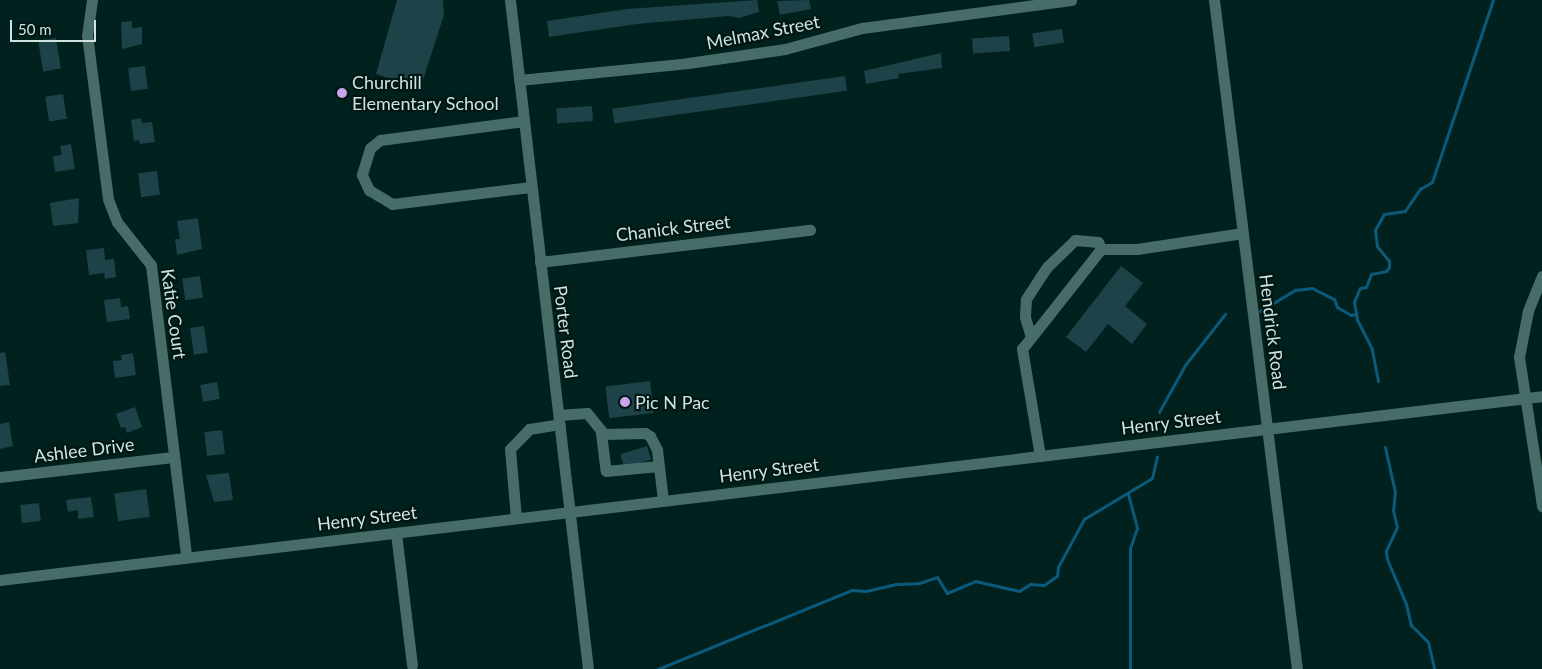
<!DOCTYPE html>
<html>
<head>
<meta charset="utf-8">
<style>
  body { margin:0 }
  #map { position:relative; width:1542px; height:669px; overflow:hidden; background:#00211d; font-family:Lato,sans-serif }
  div>[style] { position:absolute }
  [style*='--x'] { left:calc(var(--x)*1px); top:calc(var(--y)*1px); width:calc(var(--w)*1px); rotate:calc(var(--a)*1deg) }
  .stream>* { height:3px; margin:-1.5px; padding:0 1.5px; transform-origin:1.5px; border-radius:1.5px; background:#0b5a7c }
  .building>* { inset:0; background:#1d4248; transform-origin:0 0 }
  .minor>* { height:11px; margin:-5.5px; padding:0 5.5px; transform-origin:5.5px; border-radius:5.5px; background:#486c67 }
  .dots>* { width:14px; height:14px; translate:-50% -50%; box-sizing:border-box; border:2px solid #001714; border-radius:50% }
  span { translate:-50% -50%; white-space:nowrap; text-align:center; line-height:1.15; -webkit-text-stroke:4.5px #001714; paint-order:stroke }
  .street-label { font-size:18px; color:#d0e3e0 }
  .poi-label { font-size:18px; color:#d0e3e0 }
  .left { translate:0 -50%; text-align:left }
  .scale { position:absolute; left:10px; top:20px; width:86px; height:22px; box-sizing:border-box; border:2px solid #d0e3e0; border-top:0; padding-left:6px; font-size:15px; line-height:18px; white-space:nowrap; color:#d0e3e0; -webkit-text-stroke:4px #001714; paint-order:stroke }
</style>
</head>
<body>
<div id="map">
  <div class="stream">
    <i style="--x:1260;--y:311;--w:41;--a:-31"></i>
    <i style="--x:1295;--y:290;--w:17;--a:-7"></i>
    <i style="--x:1312;--y:288;--w:25;--a:27"></i>
    <i style="--x:1334;--y:299;--w:9;--a:69"></i>
    <i style="--x:1337;--y:307;--w:16;--a:30"></i>
    <i style="--x:1351;--y:315;--w:4;--a:-14"></i>
    <i style="--x:1378;--y:381;--w:33;--a:-101"></i>
    <i style="--x:1372;--y:349;--w:34;--a:-117"></i>
    <i style="--x:1357;--y:319;--w:17;--a:-100"></i>
    <i style="--x:1354;--y:302;--w:15;--a:-67"></i>
    <i style="--x:1360;--y:288;--w:6;--a:-9"></i>
    <i style="--x:1366;--y:287;--w:14;--a:-69"></i>
    <i style="--x:1371;--y:274;--w:15;--a:-11"></i>
    <i style="--x:1386;--y:271;--w:5;--a:-53"></i>
    <i style="--x:1389;--y:267;--w:6;--a:-90"></i>
    <i style="--x:1389;--y:261;--w:19;--a:-129"></i>
    <i style="--x:1377;--y:246;--w:16;--a:-97"></i>
    <i style="--x:1375;--y:230;--w:18;--a:-61"></i>
    <i style="--x:1384;--y:214;--w:21;--a:-8"></i>
    <i style="--x:1405;--y:211;--w:27;--a:-56"></i>
    <i style="--x:1420;--y:189;--w:14;--a:-30"></i>
    <i style="--x:1432;--y:182;--w:192;--a:-71.5"></i>
    <i style="--x:1159;--y:412;--w:54;--a:-61"></i>
    <i style="--x:1185;--y:365;--w:65;--a:-51.9"></i>
    <i style="--x:1385;--y:447;--w:46;--a:77.5"></i>
    <i style="--x:1395;--y:492;--w:18;--a:96"></i>
    <i style="--x:1393;--y:510;--w:17;--a:77"></i>
    <i style="--x:1397;--y:527;--w:26;--a:115"></i>
    <i style="--x:1386;--y:551;--w:8;--a:83"></i>
    <i style="--x:1387;--y:559;--w:49;--a:67.1"></i>
    <i style="--x:1406;--y:604;--w:22;--a:77"></i>
    <i style="--x:1411;--y:625;--w:24;--a:45"></i>
    <i style="--x:1428;--y:642;--w:28;--a:77"></i>
    <i style="--x:1128;--y:494;--w:35;--a:75"></i>
    <i style="--x:1137;--y:528;--w:21;--a:109"></i>
    <i style="--x:1130;--y:548;--w:121;--a:90"></i>
    <i style="--x:658;--y:669;--w:209;--a:-22.2"></i>
    <i style="--x:852;--y:590;--w:14;--a:4"></i>
    <i style="--x:866;--y:591;--w:31;--a:-13"></i>
    <i style="--x:896;--y:584;--w:23;--a:-2"></i>
    <i style="--x:919;--y:583;--w:19;--a:-18"></i>
    <i style="--x:937;--y:577;--w:19;--a:58"></i>
    <i style="--x:947;--y:593;--w:30;--a:-23"></i>
    <i style="--x:975;--y:581;--w:45;--a:12.8"></i>
    <i style="--x:1019;--y:591;--w:13;--a:-32"></i>
    <i style="--x:1030;--y:584;--w:14;--a:4"></i>
    <i style="--x:1044;--y:585;--w:16;--a:-35"></i>
    <i style="--x:1057;--y:576;--w:9;--a:-84"></i>
    <i style="--x:1058;--y:567;--w:55;--a:-61.6"></i>
    <i style="--x:1084;--y:519;--w:79;--a:-31.1"></i>
    <i style="--x:1152;--y:478;--w:22;--a:-77"></i>
  </div>
  <div class="building">
    <i style="clip-path:polygon(397px 0,443px 0,444px 15px,420px 89px,376px 74px)"></i>
    <i style="clip-path:polygon(757px 0,759px 12px,739px 18px,729px 16px,637px 24px,549px 37px,547px 21px,627px 9px)"></i>
    <i style="clip-path:polygon(809px 0,811px 9px,780px 15px,777px 1px)"></i>
    <i style="clip-path:polygon(132px 21px,132px 28px,142px 27px,142px 44px,122px 49px,121px 22px)"></i>
    <i style="left:1062px;top:29px;width:14px;height:30px;rotate:82deg"></i>
    <i style="left:1009px;top:36px;width:15px;height:37px;rotate:86deg"></i>
    <i style="left:56px;top:38px;width:31px;height:18px;rotate:81deg"></i>
    <i style="clip-path:polygon(941px 53px,942px 68px,898px 74px,899px 78px,866px 84px,864px 71px)"></i>
    <i style="left:145px;top:66px;width:23px;height:17px;rotate:83deg"></i>
    <i style="left:845px;top:76px;width:15px;height:235px;rotate:82deg"></i>
    <i style="left:63px;top:94px;width:25px;height:18px;rotate:81deg"></i>
    <i style="left:592px;top:106px;width:15px;height:36px;rotate:86deg"></i>
    <i style="clip-path:polygon(141px 118px,142px 123px,152px 122px,155px 142px,140px 144px,139px 140px,134px 141px,131px 120px)"></i>
    <i style="clip-path:polygon(71px 144px,75px 169px,55px 172px,53px 156px,62px 155px,60px 146px)"></i>
    <i style="left:157px;top:171px;width:24px;height:19px;rotate:83deg"></i>
    <i style="clip-path:polygon(79px 198px,78px 223px,53px 226px,50px 203px)"></i>
    <i style="clip-path:polygon(198px 218px,202px 249px,177px 255px,175px 239px,180px 239px,177px 221px)"></i>
    <i style="clip-path:polygon(104px 248px,105px 260px,114px 259px,116px 277px,105px 279px,104px 273px,89px 275px,86px 250px)"></i>
    <i style="clip-path:polygon(1121px 266px,1143px 283px,1125px 306px,1147px 324px,1132px 344px,1108px 324px,1086px 352px,1066px 337px)"></i>
    <i style="left:200px;top:276px;width:22px;height:18px;rotate:82deg"></i>
    <i style="clip-path:polygon(120px 298px,121px 307px,128px 306px,130px 319px,107px 322px,104px 300px)"></i>
    <i style="left:204px;top:326px;width:27px;height:14px;rotate:82deg"></i>
    <i style="clip-path:polygon(5px 352px,10px 385px,0 386px,0 353px)"></i>
    <i style="clip-path:polygon(133px 353px,136px 375px,115px 378px,113px 361px,122px 360px,121px 355px)"></i>
    <i style="left:650px;top:381px;width:32px;height:45px;rotate:83deg"></i>
    <i style="left:217px;top:382px;width:17px;height:17px;rotate:80deg"></i>
    <i style="clip-path:polygon(135px 407px,142px 427px,127px 433px,125px 427px,121px 428px,116px 414px)"></i>
    <i style="clip-path:polygon(9px 422px,13px 446px,0 449px,0 424px)"></i>
    <i style="left:222px;top:430px;width:24px;height:18px;rotate:83deg"></i>
    <i style="left:647px;top:446px;width:14px;height:28px;rotate:73deg"></i>
    <i style="clip-path:polygon(229px 473px,233px 500px,214px 502px,206px 475px)"></i>
    <i style="left:146px;top:489px;width:28px;height:32px;rotate:82deg"></i>
    <i style="clip-path:polygon(91px 497px,94px 517px,78px 519px,78px 510px,68px 512px,66px 500px)"></i>
    <i style="left:39px;top:503px;width:18px;height:19px;rotate:84deg"></i>
  </div>
  <div class="minor">
    <i style="--x:92;--y:0;--w:35;--a:98"></i>
    <i style="--x:87;--y:35;--w:165;--a:82.7"></i>
    <i style="--x:108;--y:199;--w:25;--a:69"></i>
    <i style="--x:117;--y:222;--w:55;--a:51.7"></i>
    <i style="--x:151;--y:265;--w:293;--a:83.1"></i>
    <i style="--x:510;--y:0;--w:674;--a:83.35"></i>
    <i style="--x:1214;--y:0;--w:674;--a:82.93"></i>
    <i style="--x:519;--y:80;--w:170;--a:-5.7"></i>
    <i style="--x:688;--y:63;--w:98;--a:-8.2"></i>
    <i style="--x:785;--y:49;--w:80;--a:-15.3"></i>
    <i style="--x:862;--y:28;--w:211;--a:-7.6"></i>
    <i style="--x:524;--y:121;--w:145;--a:172.5"></i>
    <i style="--x:380;--y:140;--w:13;--a:141"></i>
    <i style="--x:370;--y:148;--w:28;--a:107"></i>
    <i style="--x:362;--y:175;--w:17;--a:65"></i>
    <i style="--x:369;--y:190;--w:27;--a:31"></i>
    <i style="--x:392;--y:204;--w:140;--a:-7"></i>
    <i style="--x:540;--y:262;--w:272;--a:-6.8"></i>
    <i style="--x:1542;--y:276;--w:38;--a:112"></i>
    <i style="--x:1528;--y:311;--w:47;--a:101.1"></i>
    <i style="--x:1519;--y:357;--w:151;--a:81.2"></i>
    <i style="--x:1031;--y:337;--w:21;--a:-107"></i>
    <i style="--x:1025;--y:317;--w:18;--a:-87"></i>
    <i style="--x:1026;--y:299;--w:38;--a:-57"></i>
    <i style="--x:1047;--y:267;--w:39;--a:-44"></i>
    <i style="--x:1075;--y:240;--w:23;--a:5"></i>
    <i style="--x:1098;--y:242;--w:8;--a:67"></i>
    <i style="--x:559;--y:415;--w:28;--a:-4"></i>
    <i style="--x:587;--y:413;--w:27;--a:51"></i>
    <i style="--x:604;--y:434;--w:41;--a:-1.4"></i>
    <i style="--x:645;--y:433;--w:6;--a:31"></i>
    <i style="--x:650;--y:436;--w:16;--a:63"></i>
    <i style="--x:657;--y:450;--w:50;--a:83.2"></i>
    <i style="--x:601;--y:433;--w:38;--a:83"></i>
    <i style="--x:606;--y:471;--w:53;--a:-5.4"></i>
    <i style="--x:1040;--y:456;--w:109;--a:-99.5"></i>
    <i style="--x:1022;--y:349;--w:127;--a:-51.7"></i>
    <i style="--x:1101;--y:249;--w:36;--a:0"></i>
    <i style="--x:1137;--y:249;--w:107;--a:-8.6"></i>
    <i style="--x:0;--y:477;--w:174;--a:-6.6"></i>
    <i style="--x:516;--y:518;--w:69;--a:-95"></i>
    <i style="--x:510;--y:449;--w:28;--a:-46"></i>
    <i style="--x:529;--y:429;--w:31;--a:-9"></i>
    <i style="--x:396;--y:533;--w:133;--a:83.1"></i>
    <i style="--x:0;--y:580;--w:1553;--a:-6.8"></i>
  </div>
  <div class="dots">
    <i style="left:342px;top:93px;background:#c9a5ee"></i>
    <i style="left:625px;top:402px;background:#c9a5ee"></i>
  </div>
  <div class="street-label">
    <span style="left:763px;top:32px;rotate:-11deg">Melmax Street</span>
    <span style="left:673px;top:228px;rotate:-7deg">Chanick Street</span>
    <span style="left:174px;top:314px;rotate:82deg">Katie Court</span>
    <span style="left:566px;top:332px;rotate:83deg">Porter Road</span>
    <span style="left:1273px;top:332px;rotate:83deg">Hendrick Road</span>
    <span style="left:1171px;top:422px;rotate:-7deg">Henry Street</span>
    <span style="left:84px;top:450px;rotate:-7deg">Ashlee Drive</span>
    <span style="left:769px;top:470px;rotate:-7deg">Henry Street</span>
    <span style="left:367px;top:518px;rotate:-7deg">Henry Street</span>
  </div>
  <div class="poi-label">
    <span class="left" style="left:352px;top:93px">Churchill<br>Elementary School</span>
    <span class="left" style="left:635px;top:402px">Pic N Pac</span>
  </div>
  <div class="scale">50 m</div>
</div>
</body>
</html>
